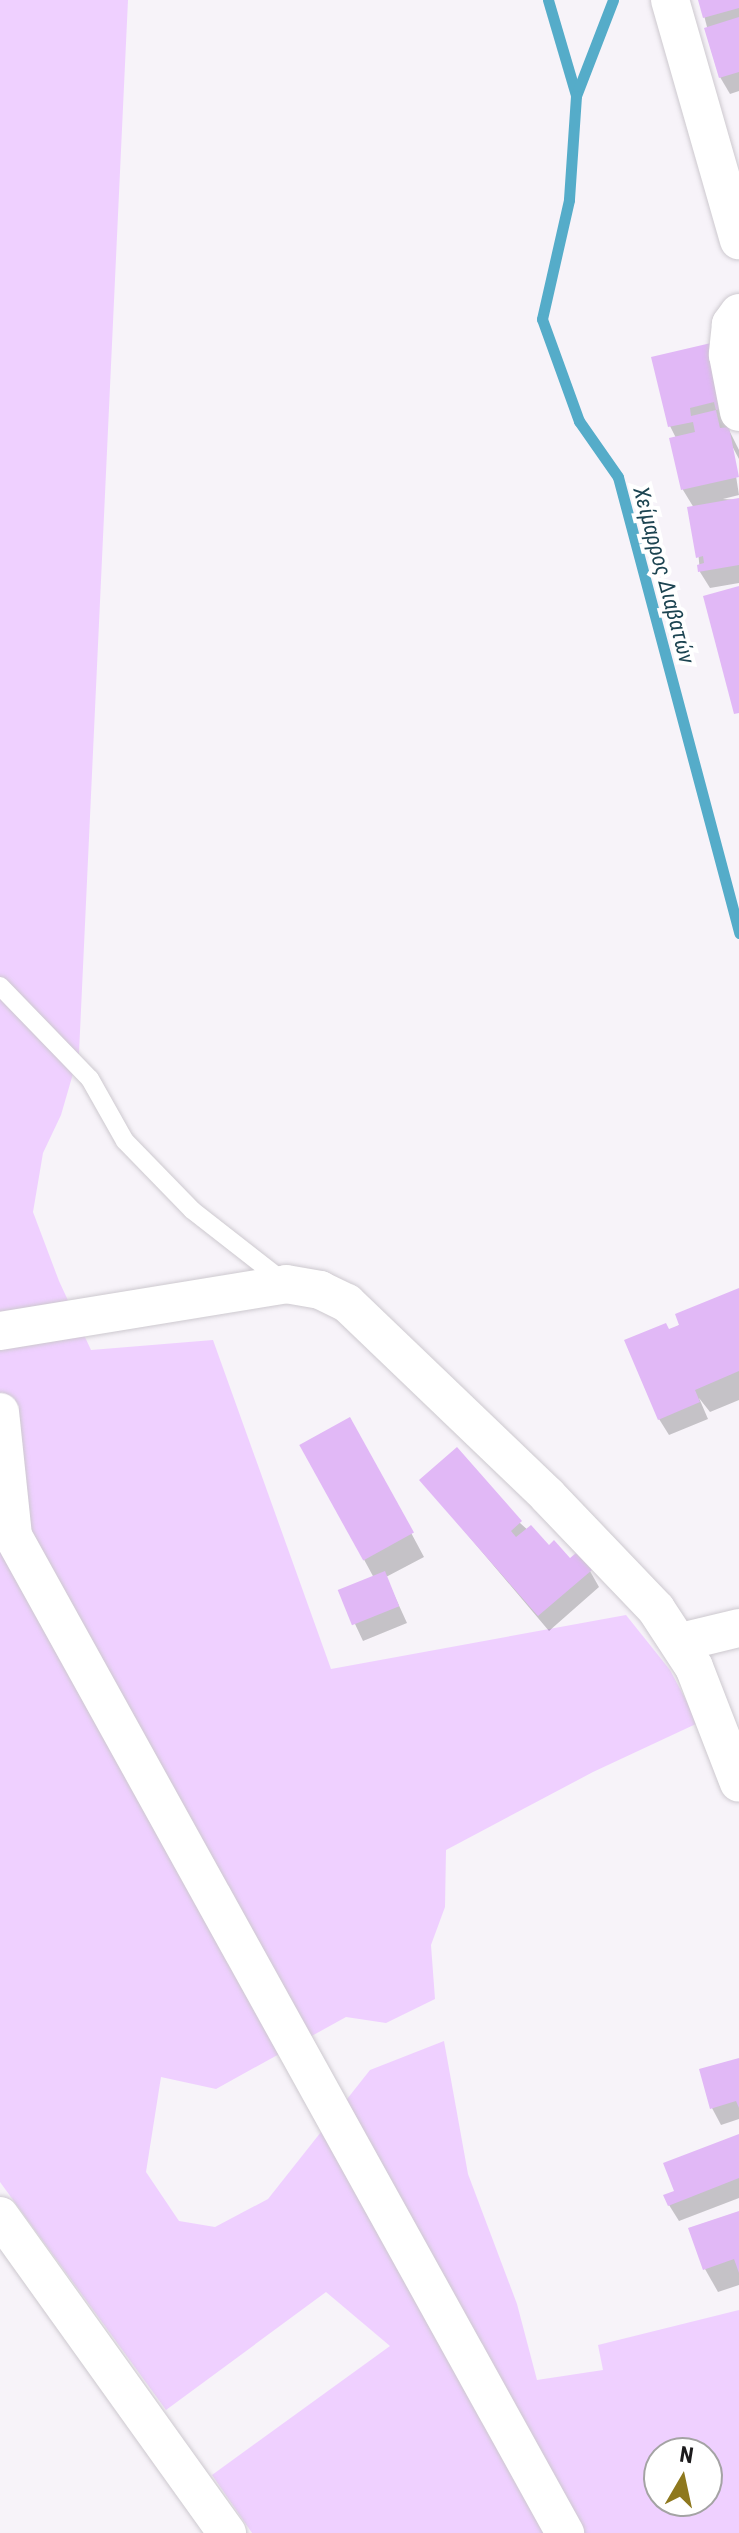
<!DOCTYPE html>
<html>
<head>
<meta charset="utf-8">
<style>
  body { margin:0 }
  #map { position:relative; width:739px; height:2533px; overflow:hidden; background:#f7f3f9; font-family:"Roboto Condensed",sans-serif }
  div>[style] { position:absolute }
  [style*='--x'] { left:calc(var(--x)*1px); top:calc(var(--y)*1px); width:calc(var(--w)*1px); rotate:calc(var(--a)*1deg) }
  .green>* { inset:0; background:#efd0ff }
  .shadow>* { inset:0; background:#0003 }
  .stream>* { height:11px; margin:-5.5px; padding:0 5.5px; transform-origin:5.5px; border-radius:5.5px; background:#55acc9 }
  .building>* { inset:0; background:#e1b8f6; transform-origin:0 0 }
  .roads { filter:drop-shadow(0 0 2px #cdc9cf) drop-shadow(0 0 2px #cdc9cf) }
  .lane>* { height:18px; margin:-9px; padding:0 9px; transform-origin:9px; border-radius:9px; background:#fff }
  .street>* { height:38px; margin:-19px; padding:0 19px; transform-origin:19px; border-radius:19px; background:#fff }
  span { translate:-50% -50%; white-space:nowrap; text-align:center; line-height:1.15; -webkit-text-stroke:8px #fff; paint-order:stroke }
  .water-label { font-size:22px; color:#1c4451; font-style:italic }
  .north { position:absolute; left:643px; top:2437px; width:80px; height:80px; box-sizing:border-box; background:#fff; border:2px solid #a4a3a4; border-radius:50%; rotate:9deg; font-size:22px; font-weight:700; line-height:32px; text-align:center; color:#1c1a1c }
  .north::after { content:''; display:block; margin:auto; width:28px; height:36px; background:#8e781e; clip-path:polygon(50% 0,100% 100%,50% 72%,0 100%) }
</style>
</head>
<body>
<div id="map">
  <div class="green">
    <i style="clip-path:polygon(evenodd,0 0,128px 0,79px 1053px,61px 1115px,43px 1153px,33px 1212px,59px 1281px,91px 1350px,213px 1340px,331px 1669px,626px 1615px,670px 1670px,698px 1723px,593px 1772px,446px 1850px,445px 1907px,431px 1945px,435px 1999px,386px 2023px,346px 2017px,216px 2089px,161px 2077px,146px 2172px,179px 2221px,215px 2227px,268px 2199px,370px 2070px,444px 2041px,468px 2174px,517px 2304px,537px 2380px,603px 2370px,598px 2345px,739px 2310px,739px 2533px,252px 2533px,212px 2475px,390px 2346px,326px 2292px,166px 2410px,0 2182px,0 0,659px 2453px,707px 2453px,707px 2501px,659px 2501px,659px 2453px)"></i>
  </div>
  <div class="shadow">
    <i style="clip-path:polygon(700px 0,739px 0,739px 91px,730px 94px,720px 77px)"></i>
    <i style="clip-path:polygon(710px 345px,734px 424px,727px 426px,739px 450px,739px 459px,731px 444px,739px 495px,723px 499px,739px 500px,739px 583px,710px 588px,700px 572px,694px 508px,683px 490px,671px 439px,676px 438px,670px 426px)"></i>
    <i style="clip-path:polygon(739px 1290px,739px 1400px,710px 1412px,699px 1398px,708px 1419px,669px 1435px,659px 1419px,669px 1331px)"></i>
    <i style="clip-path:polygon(363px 1443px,424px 1557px,386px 1577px,407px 1623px,363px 1641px,340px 1592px,374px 1578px,302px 1445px)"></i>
    <i style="clip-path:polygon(422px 1481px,520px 1523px,548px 1548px,590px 1571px,599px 1587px,549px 1631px)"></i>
    <i style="clip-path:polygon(739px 2060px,739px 2119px,721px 2125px,712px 2108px)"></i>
    <i style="clip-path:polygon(739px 2136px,739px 2198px,679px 2221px,669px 2205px,677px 2192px)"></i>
    <i style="clip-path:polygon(739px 2213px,739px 2285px,718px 2292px,705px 2269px)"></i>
  </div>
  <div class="stream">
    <i style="--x:548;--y:0;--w:99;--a:73.6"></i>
    <i style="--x:613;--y:0;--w:103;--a:111.1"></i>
    <i style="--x:576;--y:96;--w:104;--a:93.9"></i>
    <i style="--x:569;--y:200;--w:122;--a:102.8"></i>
    <i style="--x:542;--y:319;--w:109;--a:70.1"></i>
    <i style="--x:579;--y:421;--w:68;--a:55.1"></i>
    <i style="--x:618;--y:477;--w:472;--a:75.1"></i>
  </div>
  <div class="building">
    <i style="clip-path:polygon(698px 0,739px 0,739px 8px,703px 18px)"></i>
    <i style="clip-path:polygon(739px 17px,739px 72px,719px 78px,704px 28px)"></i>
    <i style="clip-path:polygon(711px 343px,726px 408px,716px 410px,714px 402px,690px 408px,691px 416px,716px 410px,720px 428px,729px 427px,739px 477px,681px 490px,669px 438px,695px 432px,693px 422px,668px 427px,651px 357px)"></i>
    <i style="clip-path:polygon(739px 498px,739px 565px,698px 572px,697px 565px,704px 563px,703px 556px,696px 558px,687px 507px)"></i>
    <i style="clip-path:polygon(739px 586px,739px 713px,734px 714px,703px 596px)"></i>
    <i style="clip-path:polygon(739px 1288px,739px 1371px,695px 1390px,700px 1402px,658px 1420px,624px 1340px,666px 1323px,669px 1329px,679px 1325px,675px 1314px)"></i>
    <i style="left:350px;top:1417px;width:132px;height:58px;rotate:61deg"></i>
    <i style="clip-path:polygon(457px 1447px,522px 1521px,511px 1531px,516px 1537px,531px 1525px,549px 1545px,554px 1540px,570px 1558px,576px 1553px,592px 1570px,538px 1616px,419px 1480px)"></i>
    <i style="left:385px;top:1571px;width:38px;height:51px;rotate:68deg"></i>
    <i style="clip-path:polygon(739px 2058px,739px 2108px,736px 2101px,710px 2109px,699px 2069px)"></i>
    <i style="clip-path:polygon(739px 2134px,739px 2178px,668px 2206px,663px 2195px,674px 2191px,663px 2163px)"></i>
    <i style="clip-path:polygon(739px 2211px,739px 2273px,734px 2259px,703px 2270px,688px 2228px)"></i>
  </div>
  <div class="roads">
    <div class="lane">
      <i style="--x:0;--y:986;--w:129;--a:45.9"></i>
      <i style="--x:90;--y:1079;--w:71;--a:60.6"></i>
      <i style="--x:125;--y:1141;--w:96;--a:45.8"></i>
      <i style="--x:192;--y:1210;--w:117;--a:38"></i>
    </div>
    <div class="street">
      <i style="--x:670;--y:0;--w:250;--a:74"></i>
      <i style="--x:739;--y:313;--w:14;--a:126"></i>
      <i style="--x:731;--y:324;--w:31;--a:96"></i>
      <i style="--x:728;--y:355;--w:58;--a:79.1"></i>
      <i style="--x:0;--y:1331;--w:290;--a:-9.3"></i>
      <i style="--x:286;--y:1284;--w:35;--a:10"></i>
      <i style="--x:320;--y:1290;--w:30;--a:26"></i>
      <i style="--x:347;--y:1303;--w:277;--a:43.8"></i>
      <i style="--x:547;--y:1495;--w:158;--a:46.3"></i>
      <i style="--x:656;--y:1609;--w:69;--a:56.8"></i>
      <i style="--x:694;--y:1667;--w:124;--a:68.8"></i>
      <i style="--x:0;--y:1412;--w:125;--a:84"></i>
      <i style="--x:13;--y:1536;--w:1140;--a:61.03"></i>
      <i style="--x:681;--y:1642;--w:60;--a:-13.6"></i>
      <i style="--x:0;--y:2216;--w:390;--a:54.4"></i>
    </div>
  </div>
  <div class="water-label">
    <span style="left:664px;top:575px;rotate:75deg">Χείμαρρος Διαβατών</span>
  </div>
  <div class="north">N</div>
</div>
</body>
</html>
